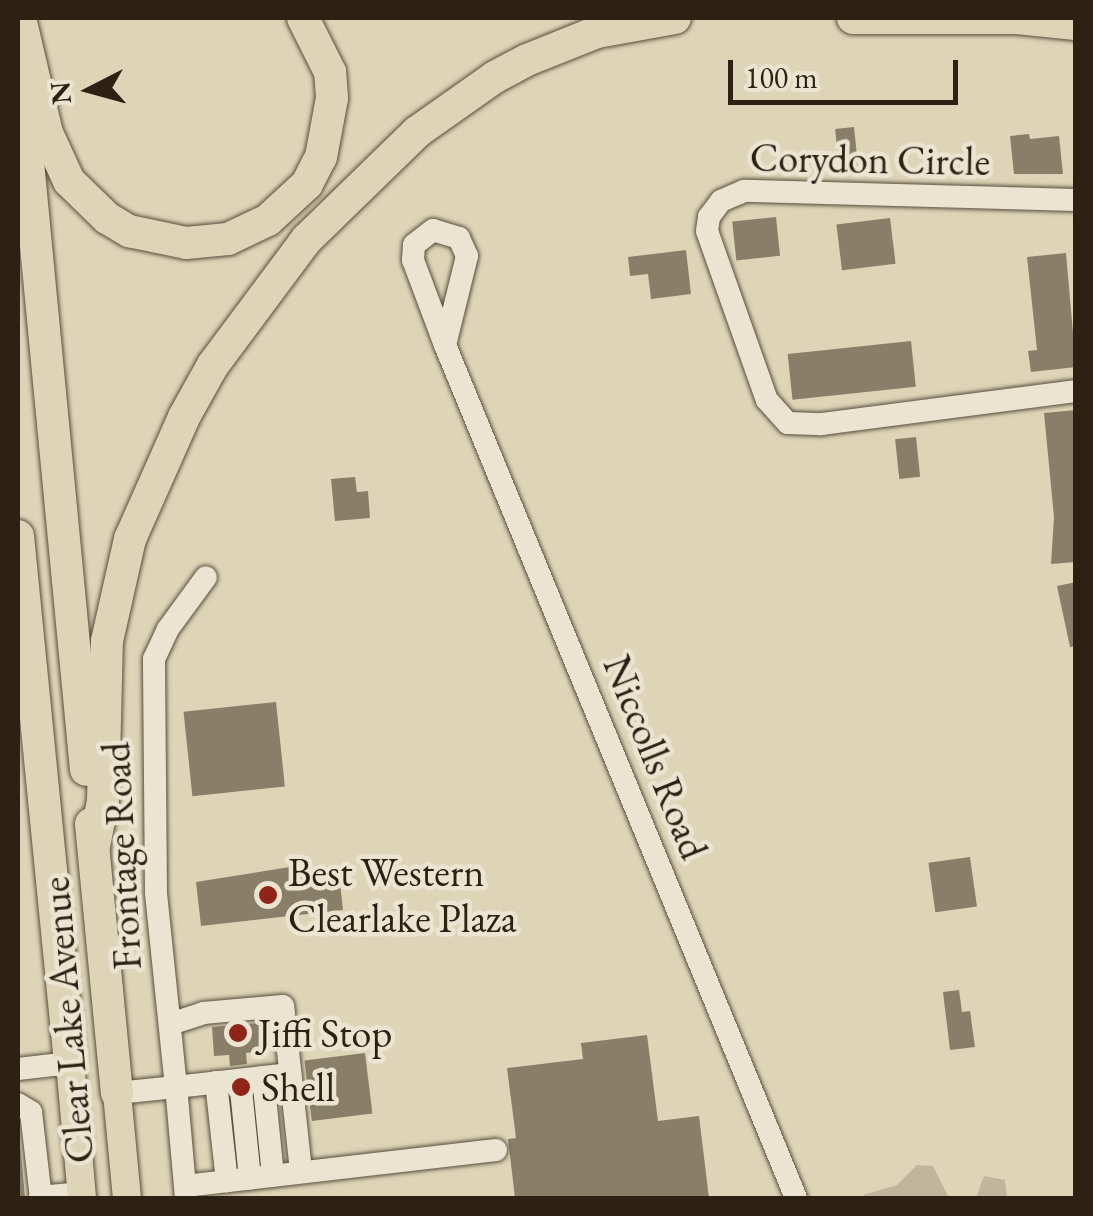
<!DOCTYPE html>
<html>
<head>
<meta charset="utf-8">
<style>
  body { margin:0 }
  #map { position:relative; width:1093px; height:1216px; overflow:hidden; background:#ded5b8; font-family:"EB Garamond",serif }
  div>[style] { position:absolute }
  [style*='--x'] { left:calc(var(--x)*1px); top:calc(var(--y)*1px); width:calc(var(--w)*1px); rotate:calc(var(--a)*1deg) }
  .green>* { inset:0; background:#c0b69c }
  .building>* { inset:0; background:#897f68; transform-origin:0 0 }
  .roads { filter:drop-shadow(0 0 2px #584e3c) drop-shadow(0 0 2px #584e3c) }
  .minor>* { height:22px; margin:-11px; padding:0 11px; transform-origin:11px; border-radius:11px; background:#eae4d1 }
  .major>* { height:28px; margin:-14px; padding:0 14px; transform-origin:14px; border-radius:14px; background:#ded5b8 }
  .highway>* { height:32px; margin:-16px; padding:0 16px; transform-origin:16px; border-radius:16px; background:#ded5b8 }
  .dots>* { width:28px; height:28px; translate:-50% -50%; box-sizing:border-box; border:5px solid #eae4d1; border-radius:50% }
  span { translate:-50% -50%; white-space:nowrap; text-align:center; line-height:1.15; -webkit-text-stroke:9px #eae4d1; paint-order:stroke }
  .street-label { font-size:40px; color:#2c2112 }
  .poi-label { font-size:40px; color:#2c2112 }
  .left { translate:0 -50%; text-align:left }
  .frame { position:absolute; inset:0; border:20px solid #2c2112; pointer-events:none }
  .north { position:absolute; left:40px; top:40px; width:100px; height:100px; -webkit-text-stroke:8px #eae4d1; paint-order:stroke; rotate:264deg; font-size:28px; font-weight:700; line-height:40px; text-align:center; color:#2c2112 }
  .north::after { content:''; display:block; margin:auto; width:35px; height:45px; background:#2c2112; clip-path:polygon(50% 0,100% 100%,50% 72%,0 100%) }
  .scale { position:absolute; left:728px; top:60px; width:230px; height:45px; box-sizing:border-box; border:5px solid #2c2112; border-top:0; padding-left:12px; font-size:30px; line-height:35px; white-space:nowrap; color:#2c2112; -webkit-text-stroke:8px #eae4d1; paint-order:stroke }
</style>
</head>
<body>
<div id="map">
  <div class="green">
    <i style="clip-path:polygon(917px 1165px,933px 1166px,949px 1198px,866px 1198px,863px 1195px,897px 1185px)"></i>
    <i style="clip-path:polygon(984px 1176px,1005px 1180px,1007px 1198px,976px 1198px)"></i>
  </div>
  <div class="building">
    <i style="left:854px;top:127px;width:41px;height:19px;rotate:84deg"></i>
    <i style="clip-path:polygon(1029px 134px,1030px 139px,1059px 136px,1063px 174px,1014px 174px,1010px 136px)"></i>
    <i style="left:776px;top:217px;width:39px;height:44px;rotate:84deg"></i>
    <i style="left:890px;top:218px;width:46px;height:54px;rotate:83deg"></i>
    <i style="clip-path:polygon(686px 250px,691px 294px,651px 299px,648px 274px,630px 276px,628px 257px)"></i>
    <i style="clip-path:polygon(1066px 253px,1076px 367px,1031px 372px,1028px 351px,1037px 350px,1027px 257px)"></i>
    <i style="left:911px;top:341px;width:46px;height:124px;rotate:84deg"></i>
    <i style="clip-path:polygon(1076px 410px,1076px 562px,1051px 564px,1054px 517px,1044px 413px)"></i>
    <i style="left:916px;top:437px;width:40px;height:21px;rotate:84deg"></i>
    <i style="clip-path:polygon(355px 477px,357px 492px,368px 491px,370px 518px,335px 521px,331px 479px)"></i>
    <i style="clip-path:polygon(1076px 582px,1076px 646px,1070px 647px,1057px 586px)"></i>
    <i style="left:276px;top:702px;width:85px;height:93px;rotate:84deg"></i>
    <i style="left:970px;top:857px;width:50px;height:42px;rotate:82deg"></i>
    <i style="clip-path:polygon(302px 865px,303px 870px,338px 865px,343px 910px,201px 926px,196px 882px)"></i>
    <i style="clip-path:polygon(959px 990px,962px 1012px,970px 1011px,975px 1047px,950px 1050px,943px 992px)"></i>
    <i style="clip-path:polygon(272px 1022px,284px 1028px,272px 1042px,264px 1043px,265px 1051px,246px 1053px,247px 1064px,230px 1066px,229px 1055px,214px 1056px,212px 1027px)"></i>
    <i style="clip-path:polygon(647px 1035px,658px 1121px,699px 1116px,709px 1198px,515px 1198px,508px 1139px,516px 1138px,507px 1068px,583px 1059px,581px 1043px)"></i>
    <i style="left:365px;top:1053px;width:61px;height:61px;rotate:83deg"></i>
    <i style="clip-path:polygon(18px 1143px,20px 1143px,25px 1198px,18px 1198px)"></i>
  </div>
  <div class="roads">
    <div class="minor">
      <i style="--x:1076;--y:200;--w:332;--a:-178.4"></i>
      <i style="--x:744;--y:191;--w:25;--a:157"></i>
      <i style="--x:721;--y:201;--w:20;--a:127"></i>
      <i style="--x:709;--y:217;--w:14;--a:98"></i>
      <i style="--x:707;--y:231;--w:179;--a:70.5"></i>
      <i style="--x:767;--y:400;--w:31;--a:48"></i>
      <i style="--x:788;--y:423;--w:34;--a:2"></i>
      <i style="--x:822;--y:424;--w:256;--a:-7.4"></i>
      <i style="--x:445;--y:345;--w:92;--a:-76.1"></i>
      <i style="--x:467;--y:256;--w:20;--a:-114"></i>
      <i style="--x:459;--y:238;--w:27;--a:-163"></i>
      <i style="--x:433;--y:230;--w:24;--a:142"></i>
      <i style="--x:414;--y:245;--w:15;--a:94"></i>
      <i style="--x:413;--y:260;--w:91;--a:69.4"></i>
      <i style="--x:445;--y:345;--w:922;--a:67.63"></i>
      <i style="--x:170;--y:1024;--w:35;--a:-18"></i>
      <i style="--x:203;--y:1013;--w:80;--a:-5"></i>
      <i style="--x:283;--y:1006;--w:7;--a:82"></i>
      <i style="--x:287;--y:1042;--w:130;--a:83.8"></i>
      <i style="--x:18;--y:1069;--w:52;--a:-6.6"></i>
      <i style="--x:263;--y:1077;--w:99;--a:84.2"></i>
      <i style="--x:240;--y:1080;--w:99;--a:84.2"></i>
      <i style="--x:216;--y:1082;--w:100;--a:83.7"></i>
      <i style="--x:117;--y:1093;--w:59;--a:-5.8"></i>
      <i style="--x:176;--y:1087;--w:195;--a:-95.9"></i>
      <i style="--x:156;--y:893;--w:234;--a:-90.5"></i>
      <i style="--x:154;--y:659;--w:33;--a:-65"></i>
      <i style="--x:168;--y:629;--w:64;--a:-53.8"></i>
      <i style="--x:18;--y:1104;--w:15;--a:32"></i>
      <i style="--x:31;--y:1112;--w:87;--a:83.4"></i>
      <i style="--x:185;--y:1186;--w:313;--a:-6.6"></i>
      <i style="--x:40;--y:1197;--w:42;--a:-5.4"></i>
      <i style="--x:186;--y:1198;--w:111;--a:-95.1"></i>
      <i style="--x:176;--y:1087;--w:115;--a:-6.5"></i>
    </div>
    <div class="major">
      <i style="--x:70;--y:1063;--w:136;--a:84.9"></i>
      <i style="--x:117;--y:1093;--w:105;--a:84.6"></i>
    </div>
    <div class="highway">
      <i style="--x:20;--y:18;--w:118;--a:76.8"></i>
      <i style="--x:47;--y:133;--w:53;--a:65.4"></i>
      <i style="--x:69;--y:181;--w:53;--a:44.2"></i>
      <i style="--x:107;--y:218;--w:26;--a:31"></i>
      <i style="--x:129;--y:231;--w:58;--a:11.9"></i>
      <i style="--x:186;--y:243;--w:42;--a:-5.4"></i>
      <i style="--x:228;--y:239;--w:44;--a:-25.4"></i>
      <i style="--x:268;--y:220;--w:53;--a:-42.7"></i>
      <i style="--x:307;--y:184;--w:30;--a:-63"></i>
      <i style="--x:321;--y:157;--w:60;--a:-79.4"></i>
      <i style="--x:332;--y:98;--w:26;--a:-94"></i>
      <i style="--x:330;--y:72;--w:60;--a:-116.6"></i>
      <i style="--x:853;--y:18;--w:173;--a:0"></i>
      <i style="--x:1017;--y:18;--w:59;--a:5.8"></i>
      <i style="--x:18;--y:57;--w:716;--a:84.55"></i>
      <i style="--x:18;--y:536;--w:530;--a:84.36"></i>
      <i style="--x:91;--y:824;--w:270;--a:84.5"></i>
      <i style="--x:94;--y:846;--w:46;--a:-78.7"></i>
      <i style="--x:103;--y:801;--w:160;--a:-88.6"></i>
      <i style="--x:107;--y:641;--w:105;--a:-77.3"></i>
      <i style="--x:130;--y:539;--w:133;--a:-66.1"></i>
      <i style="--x:184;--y:417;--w:60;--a:-60.9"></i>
      <i style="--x:213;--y:365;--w:157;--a:-53.3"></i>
      <i style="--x:307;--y:239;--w:153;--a:-44.2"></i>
      <i style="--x:417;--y:132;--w:95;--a:-35.2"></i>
      <i style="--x:495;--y:77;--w:36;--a:-28"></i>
      <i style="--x:527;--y:60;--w:75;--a:-21.8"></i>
      <i style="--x:597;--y:32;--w:79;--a:-10.2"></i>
    </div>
  </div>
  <div class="dots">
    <i style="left:268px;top:895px;background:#8f2418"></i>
    <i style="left:238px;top:1033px;background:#8f2418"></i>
    <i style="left:241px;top:1087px;background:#8f2418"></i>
  </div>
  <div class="street-label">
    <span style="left:870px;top:159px;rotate:1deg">Corydon Circle</span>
    <span style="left:656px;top:757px;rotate:68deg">Niccolls Road</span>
    <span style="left:121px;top:856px;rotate:-93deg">Frontage Road</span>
    <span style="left:67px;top:1020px;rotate:-95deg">Clear Lake Avenue</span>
  </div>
  <div class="poi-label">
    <span class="left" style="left:288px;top:895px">Best Western<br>Clearlake Plaza</span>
    <span class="left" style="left:258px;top:1033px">Jiffi Stop</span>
    <span class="left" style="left:261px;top:1087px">Shell</span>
  </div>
  <div class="frame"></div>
  <div class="north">N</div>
  <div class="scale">100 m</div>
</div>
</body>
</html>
